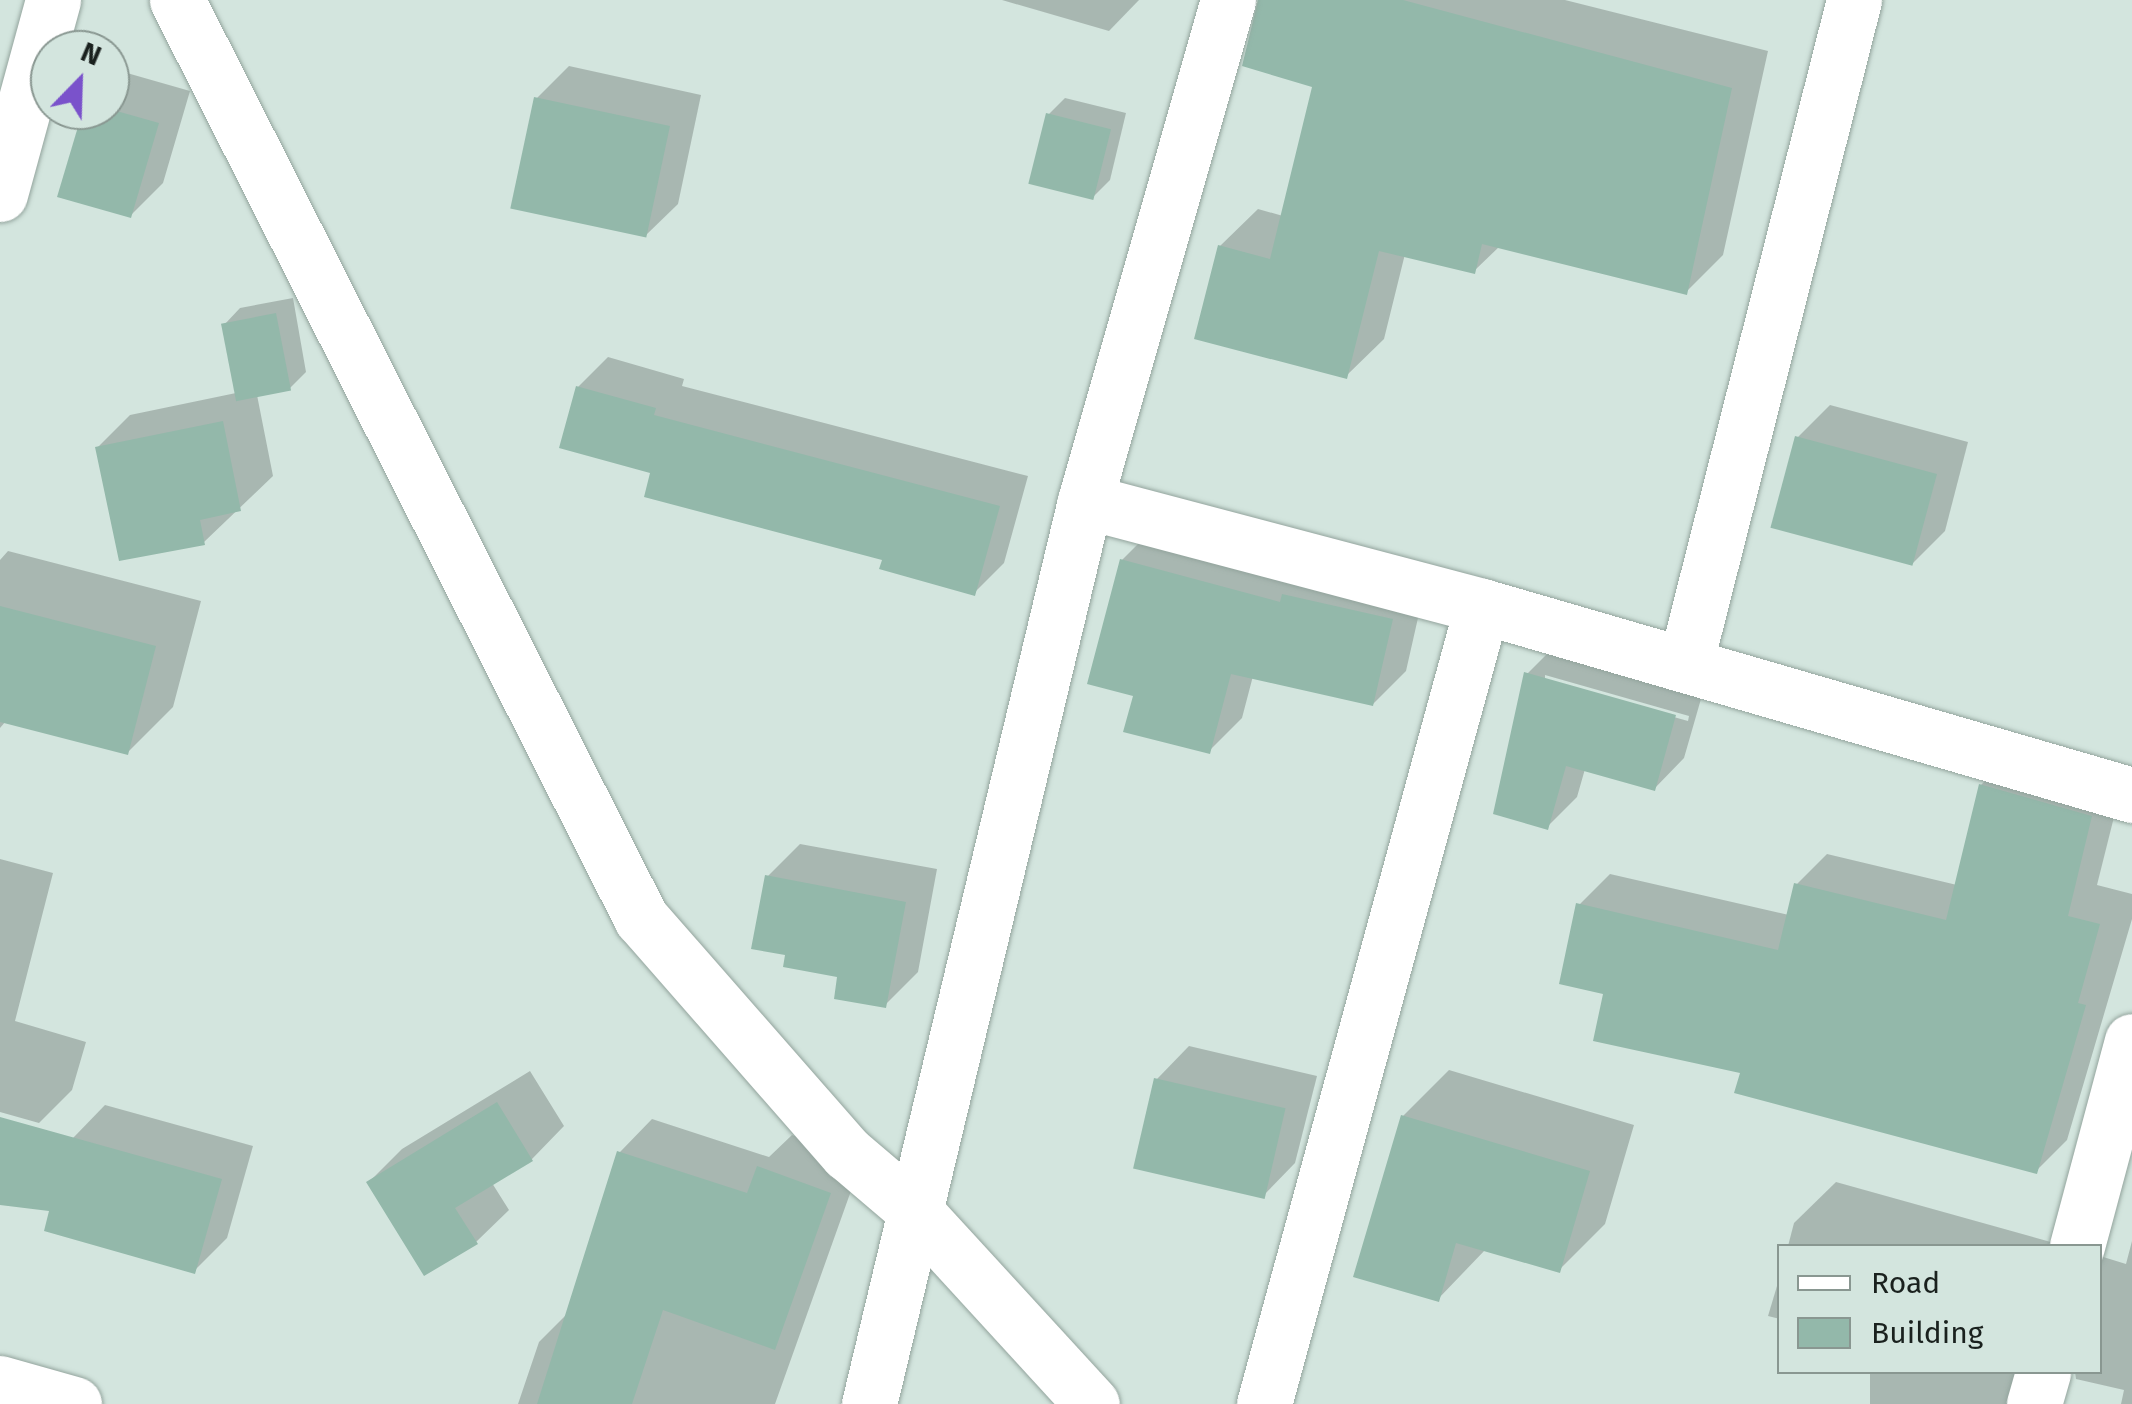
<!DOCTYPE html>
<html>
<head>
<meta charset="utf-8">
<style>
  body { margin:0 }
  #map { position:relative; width:2132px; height:1404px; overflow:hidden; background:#d3e5de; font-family:"Fira Sans",sans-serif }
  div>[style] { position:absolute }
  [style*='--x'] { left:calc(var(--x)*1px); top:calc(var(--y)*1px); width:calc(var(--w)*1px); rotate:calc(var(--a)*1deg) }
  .shadow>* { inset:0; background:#0003; transform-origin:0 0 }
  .building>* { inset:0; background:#93b8aa; transform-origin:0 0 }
  .roads { filter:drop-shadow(0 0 2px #93a49d) drop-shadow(0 0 2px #93a49d) }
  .minor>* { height:55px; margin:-27.5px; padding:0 27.5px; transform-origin:27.5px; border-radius:27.5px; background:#fff }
  .tertiary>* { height:55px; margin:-27.5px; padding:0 27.5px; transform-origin:27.5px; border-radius:27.5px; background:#fff }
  span { translate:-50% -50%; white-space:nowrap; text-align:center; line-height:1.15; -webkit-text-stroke:9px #d3e5de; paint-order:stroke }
  .legend { position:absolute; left:1777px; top:1244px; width:325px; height:130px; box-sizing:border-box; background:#d3e5de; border:2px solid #899791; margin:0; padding:12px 18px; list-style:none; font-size:30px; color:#1a211e }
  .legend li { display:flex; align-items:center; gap:20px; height:50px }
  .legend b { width:50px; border:2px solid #899791 }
  .north { position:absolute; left:30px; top:30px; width:100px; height:100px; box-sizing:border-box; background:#d3e5de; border:2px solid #899791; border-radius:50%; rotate:23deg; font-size:28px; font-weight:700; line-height:40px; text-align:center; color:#1a211e }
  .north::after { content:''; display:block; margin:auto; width:35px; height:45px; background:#7a52cb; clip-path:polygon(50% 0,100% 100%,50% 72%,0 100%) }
</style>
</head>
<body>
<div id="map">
  <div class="shadow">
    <i style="clip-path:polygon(1002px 0,1139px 0,1109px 31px)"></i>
    <i style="clip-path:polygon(1258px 0,1565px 0,1768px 51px,1723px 255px,1686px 292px,1500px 246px,1474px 271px,1405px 254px,1384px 339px,1346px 376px,1220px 246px,1258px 209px,1283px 216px,1315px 85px)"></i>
    <i style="clip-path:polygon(569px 66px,701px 95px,678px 204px,645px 236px,536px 99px)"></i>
    <i style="clip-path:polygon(120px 71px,190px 91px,163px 183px,130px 216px,85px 110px,110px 110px,110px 81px)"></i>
    <i style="clip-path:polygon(1065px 98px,1126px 113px,1110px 180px,1094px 196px,1048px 115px)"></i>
    <i style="clip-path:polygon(293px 298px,306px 372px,289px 389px,257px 395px,273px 476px,204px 542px,97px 448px,130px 415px,236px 393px,224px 325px,240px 308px)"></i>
    <i style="clip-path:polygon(608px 357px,684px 379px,682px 386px,1028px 476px,1004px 563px,974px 593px,653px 471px,578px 387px)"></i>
    <i style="clip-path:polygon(1830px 405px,1968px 442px,1945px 531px,1912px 564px,1797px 438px)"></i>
    <i style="clip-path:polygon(1155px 527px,1425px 587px,1406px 671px,1373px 704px,1253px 676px,1242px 718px,1209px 751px,1136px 694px,1122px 560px)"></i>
    <i style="clip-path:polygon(8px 551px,201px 601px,173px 707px,127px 753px,6px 721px,0 728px,0 560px)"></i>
    <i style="clip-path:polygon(evenodd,1557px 644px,1705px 685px,1684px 758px,1654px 789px,1585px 769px,1577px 797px,1547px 827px,1527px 674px,1557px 644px,1545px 675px,1689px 716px,1688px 721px,1545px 681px,1545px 675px)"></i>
    <i style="clip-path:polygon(2012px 754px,2122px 785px,2097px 885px,2132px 894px,2132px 919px,2067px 1140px,2036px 1171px,1743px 1071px,1606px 992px,1579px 905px,1610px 874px,1789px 915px,1796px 885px,1827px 854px,1957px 885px,1981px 785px)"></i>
    <i style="clip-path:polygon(800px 844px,937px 869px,918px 972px,885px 1005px,840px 975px,788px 953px,767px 877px)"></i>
    <i style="clip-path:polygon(0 859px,53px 873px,15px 1021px,86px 1042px,72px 1090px,39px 1123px,0 1112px)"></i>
    <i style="clip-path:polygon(1189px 1046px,1317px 1076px,1295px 1163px,1263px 1196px,1157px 1079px)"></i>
    <i style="clip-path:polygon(1449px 1070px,1634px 1125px,1605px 1224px,1559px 1270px,1486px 1249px,1438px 1299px,1403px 1116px)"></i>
    <i style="clip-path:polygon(530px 1071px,564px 1126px,532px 1159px,492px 1183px,509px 1210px,476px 1242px,369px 1182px,402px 1149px)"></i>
    <i style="clip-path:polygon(105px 1105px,253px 1146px,227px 1238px,194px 1271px,73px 1138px)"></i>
    <i style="clip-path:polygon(652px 1119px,769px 1157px,792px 1135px,862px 1160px,775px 1404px,518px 1404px,539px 1342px,569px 1312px,620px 1152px)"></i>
    <i style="clip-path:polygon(1836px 1182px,2065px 1246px,1788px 1246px,1794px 1223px)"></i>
    <i style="clip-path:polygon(2132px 1241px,2132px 1404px,2121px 1404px,2124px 1390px,2076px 1379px,2075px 1372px,2100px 1372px,2100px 1256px,2126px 1264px)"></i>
    <i style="clip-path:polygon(1780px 1276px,1780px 1319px,1768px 1316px)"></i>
    <i style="left:1870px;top:1372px;width:145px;height:33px"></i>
  </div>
  <div class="building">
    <i style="clip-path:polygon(1258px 0,1403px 0,1732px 88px,1687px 295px,1482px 244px,1475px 274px,1379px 251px,1347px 379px,1194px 339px,1218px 245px,1270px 259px,1312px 87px,1242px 66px)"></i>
    <i style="left:534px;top:97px;width:139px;height:114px;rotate:12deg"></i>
    <i style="clip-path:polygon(83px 110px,113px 110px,159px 123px,131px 218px,57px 197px)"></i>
    <i style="left:1046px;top:113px;width:67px;height:73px;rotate:14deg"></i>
    <i style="left:276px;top:313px;width:79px;height:56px;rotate:79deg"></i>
    <i style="clip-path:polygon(576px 386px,656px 408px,654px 415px,1000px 506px,975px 596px,879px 569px,882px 560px,644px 497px,650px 473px,559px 448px)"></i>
    <i style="clip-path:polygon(223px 421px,241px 511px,200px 520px,205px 545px,119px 561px,95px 447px)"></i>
    <i style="left:1795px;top:436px;width:147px;height:95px;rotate:15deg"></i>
    <i style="clip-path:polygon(1120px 559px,1280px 602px,1282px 594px,1393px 619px,1373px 706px,1231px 674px,1210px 754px,1123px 732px,1133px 696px,1087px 684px)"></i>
    <i style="clip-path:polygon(0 606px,156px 646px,128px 755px,0 722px)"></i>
    <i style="clip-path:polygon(1524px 672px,1676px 715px,1655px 791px,1566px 766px,1548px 830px,1493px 814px)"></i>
    <i style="clip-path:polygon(1979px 784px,2092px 816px,2068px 916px,2100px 924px,2078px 1003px,2086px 1005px,2037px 1174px,1734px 1093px,1740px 1073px,1593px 1041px,1603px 994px,1559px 984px,1576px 903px,1778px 950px,1794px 883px,1946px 920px)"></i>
    <i style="clip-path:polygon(765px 875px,906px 902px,886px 1008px,834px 999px,837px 977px,783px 967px,785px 955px,751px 949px)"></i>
    <i style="left:1154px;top:1078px;width:135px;height:93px;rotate:13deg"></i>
    <i style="clip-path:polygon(497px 1102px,533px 1161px,455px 1208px,478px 1244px,424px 1276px,366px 1182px)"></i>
    <i style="clip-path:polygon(1401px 1115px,1590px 1171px,1560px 1273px,1456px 1243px,1439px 1302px,1353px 1277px)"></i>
    <i style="clip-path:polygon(0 1117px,222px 1179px,195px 1274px,44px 1231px,49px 1211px,0 1205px)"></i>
    <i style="clip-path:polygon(617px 1151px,747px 1193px,757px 1166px,831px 1193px,775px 1350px,663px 1310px,632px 1404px,537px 1404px)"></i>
  </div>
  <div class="roads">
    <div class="minor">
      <i style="--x:0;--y:194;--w:201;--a:-74.7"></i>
      <i style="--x:1085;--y:501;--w:411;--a:14.8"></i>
      <i style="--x:1482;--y:606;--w:677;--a:16.21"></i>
      <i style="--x:1685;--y:665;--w:686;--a:-75.74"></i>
      <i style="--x:2077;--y:1246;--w:212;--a:-75"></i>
      <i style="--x:0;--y:1383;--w:77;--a:15.8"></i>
      <i style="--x:869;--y:1404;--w:928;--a:-76.55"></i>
      <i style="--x:1085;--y:501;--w:521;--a:-74.07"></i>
      <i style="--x:1264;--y:1404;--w:827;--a:-74.72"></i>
      <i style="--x:2034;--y:1404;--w:33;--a:-74"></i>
    </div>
    <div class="tertiary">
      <i style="--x:177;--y:0;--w:1029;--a:63.19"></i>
      <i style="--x:641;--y:918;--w:313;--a:48.8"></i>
      <i style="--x:847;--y:1153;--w:88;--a:40.4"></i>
      <i style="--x:914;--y:1210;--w:263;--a:47.5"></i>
    </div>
  </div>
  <ul class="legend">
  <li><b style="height:12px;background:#fff"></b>Road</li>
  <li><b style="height:28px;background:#93b8aa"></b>Building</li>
  </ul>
  <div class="north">N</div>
</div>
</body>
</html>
